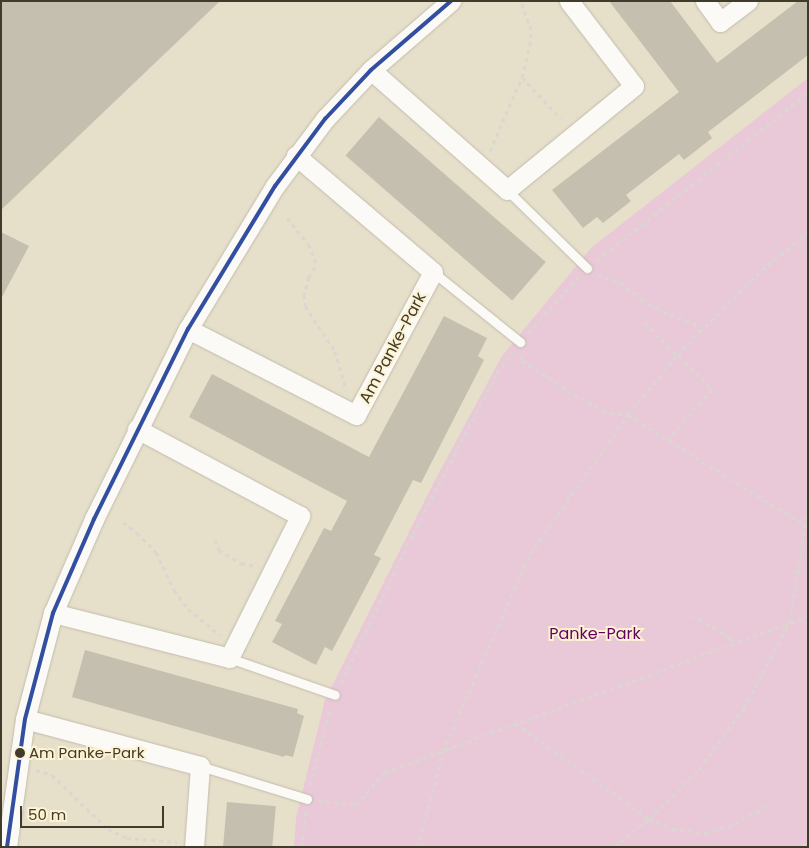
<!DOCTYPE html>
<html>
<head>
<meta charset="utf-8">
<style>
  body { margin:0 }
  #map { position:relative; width:809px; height:848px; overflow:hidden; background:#e6dfca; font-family:Poppins,sans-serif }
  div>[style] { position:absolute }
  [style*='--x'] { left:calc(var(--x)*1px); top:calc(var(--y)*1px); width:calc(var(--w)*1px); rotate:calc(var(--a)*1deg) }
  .green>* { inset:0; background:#e9c8d8 }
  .building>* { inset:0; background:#c4bfae; transform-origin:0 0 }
  .path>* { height:3px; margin-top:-1.5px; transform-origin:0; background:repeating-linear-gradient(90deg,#dad7d1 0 4px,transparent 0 8px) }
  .roads { filter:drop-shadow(0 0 1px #c1bcab) drop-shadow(0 0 1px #c1bcab) }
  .lane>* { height:9px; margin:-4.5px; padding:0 4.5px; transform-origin:4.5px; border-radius:4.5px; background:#fbfaf7 }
  .street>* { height:19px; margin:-9.5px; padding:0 9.5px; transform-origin:9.5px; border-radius:9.5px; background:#fbfaf7 }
  .bus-1>* { height:4px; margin:-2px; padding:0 2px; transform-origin:2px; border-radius:2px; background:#324ea1 }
  .dots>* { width:14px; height:14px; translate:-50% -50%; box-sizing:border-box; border:2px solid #fdf2d2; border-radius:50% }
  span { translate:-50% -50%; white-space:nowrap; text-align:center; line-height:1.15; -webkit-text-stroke:4px #fdf2d2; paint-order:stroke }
  .bus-label { font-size:15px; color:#413b2b }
  .left { translate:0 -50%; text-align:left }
  .street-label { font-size:16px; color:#413b2b }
  .park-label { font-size:16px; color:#64005f }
  .frame { position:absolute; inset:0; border:2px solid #413b2b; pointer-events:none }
  .scale { position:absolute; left:20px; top:806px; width:144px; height:22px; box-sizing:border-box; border:2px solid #413b2b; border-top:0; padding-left:6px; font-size:15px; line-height:18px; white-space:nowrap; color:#413b2b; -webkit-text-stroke:4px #fdf2d2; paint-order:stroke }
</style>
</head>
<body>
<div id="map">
  <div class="green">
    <i style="clip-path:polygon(808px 78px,808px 847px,294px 847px,296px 818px,325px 700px,435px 480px,502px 356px,591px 248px)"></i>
  </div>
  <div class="building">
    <i style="clip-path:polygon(1px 1px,220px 1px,1px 210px)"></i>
    <i style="clip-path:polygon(609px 1px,670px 1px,717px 63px,798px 1px,808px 1px,808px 55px,708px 132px,712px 138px,684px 160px,679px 154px,626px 195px,631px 201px,603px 223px,597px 217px,583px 228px,552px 190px,679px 92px)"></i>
    <i style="left:379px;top:117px;width:221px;height:51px;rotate:41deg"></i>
    <i style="clip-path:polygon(1px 232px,29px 246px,1px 299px)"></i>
    <i style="clip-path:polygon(444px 316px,487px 338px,478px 356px,484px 360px,421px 483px,413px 480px,374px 555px,381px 558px,332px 651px,325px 647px,316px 665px,272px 642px,282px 624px,275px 621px,324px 528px,331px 531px,347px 501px,189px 417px,212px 374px,369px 457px)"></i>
    <i style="clip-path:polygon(85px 650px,298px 709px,297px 713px,304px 716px,293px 757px,285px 755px,284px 757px,72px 697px)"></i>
    <i style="left:227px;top:802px;width:49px;height:45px;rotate:5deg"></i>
  </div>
  <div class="path">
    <i style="--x:522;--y:77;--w:57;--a:47.1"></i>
    <i style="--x:490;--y:151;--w:81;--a:-66.6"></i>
    <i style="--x:522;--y:77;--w:33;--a:-76"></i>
    <i style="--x:530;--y:45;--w:15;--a:-86"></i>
    <i style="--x:531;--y:30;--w:31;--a:-109"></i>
    <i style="--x:287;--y:218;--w:33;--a:51"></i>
    <i style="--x:308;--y:244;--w:17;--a:65"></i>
    <i style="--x:315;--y:259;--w:8;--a:90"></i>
    <i style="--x:315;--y:267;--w:12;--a:121"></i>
    <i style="--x:309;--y:277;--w:19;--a:106"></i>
    <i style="--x:304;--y:295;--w:11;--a:85"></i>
    <i style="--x:305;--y:306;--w:54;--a:56.3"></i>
    <i style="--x:335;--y:351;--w:41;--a:74.2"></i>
    <i style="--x:597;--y:260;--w:269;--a:-38.4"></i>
    <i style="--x:598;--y:275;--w:23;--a:18"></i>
    <i style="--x:620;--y:282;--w:28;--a:38"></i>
    <i style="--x:642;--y:299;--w:25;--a:32"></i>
    <i style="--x:663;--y:312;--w:33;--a:20"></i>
    <i style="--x:694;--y:323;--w:11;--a:49"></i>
    <i style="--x:644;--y:323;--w:95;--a:44.1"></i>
    <i style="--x:712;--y:389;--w:67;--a:130.8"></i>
    <i style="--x:528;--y:333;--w:76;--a:-47.7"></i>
    <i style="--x:521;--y:355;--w:6;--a:81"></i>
    <i style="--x:522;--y:361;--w:31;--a:31"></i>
    <i style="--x:549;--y:377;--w:23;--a:38"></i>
    <i style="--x:567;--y:391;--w:47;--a:27.6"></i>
    <i style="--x:609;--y:413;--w:19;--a:6"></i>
    <i style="--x:628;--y:415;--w:212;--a:31.9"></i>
    <i style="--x:123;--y:522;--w:18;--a:38"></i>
    <i style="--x:137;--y:533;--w:27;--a:45"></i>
    <i style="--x:156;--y:552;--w:42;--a:64.7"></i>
    <i style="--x:174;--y:590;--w:24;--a:54"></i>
    <i style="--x:188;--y:609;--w:41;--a:39.1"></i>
    <i style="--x:215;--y:540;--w:11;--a:68"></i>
    <i style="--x:219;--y:550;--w:26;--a:31"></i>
    <i style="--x:241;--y:563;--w:14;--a:12"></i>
    <i style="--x:692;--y:615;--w:44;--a:30.1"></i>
    <i style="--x:730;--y:637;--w:7;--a:63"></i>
    <i style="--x:341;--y:683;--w:165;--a:-64.2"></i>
    <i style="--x:413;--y:534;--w:182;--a:-62.4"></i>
    <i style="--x:497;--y:373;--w:27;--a:-54"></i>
    <i style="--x:515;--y:723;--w:165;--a:35.6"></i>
    <i style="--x:649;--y:819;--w:25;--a:23"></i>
    <i style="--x:672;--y:829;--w:33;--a:7"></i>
    <i style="--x:705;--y:833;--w:24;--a:-15"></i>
    <i style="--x:728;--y:827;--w:49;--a:-28.1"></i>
    <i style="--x:36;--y:770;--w:17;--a:17"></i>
    <i style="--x:52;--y:775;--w:78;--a:44"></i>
    <i style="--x:108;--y:829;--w:21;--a:25"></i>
    <i style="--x:127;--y:838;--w:50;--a:4.6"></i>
    <i style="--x:310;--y:785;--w:81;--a:-74.9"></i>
    <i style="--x:319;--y:801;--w:37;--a:6"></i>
    <i style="--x:356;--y:805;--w:44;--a:-48.7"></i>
    <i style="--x:385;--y:772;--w:451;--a:-20.2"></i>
    <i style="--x:302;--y:847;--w:36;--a:-84"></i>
    <i style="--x:418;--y:847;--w:99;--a:-75.4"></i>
    <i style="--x:443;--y:751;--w:215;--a:-66.2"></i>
    <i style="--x:530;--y:554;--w:170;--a:-54.8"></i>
    <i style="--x:628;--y:415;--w:77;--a:-50.8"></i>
    <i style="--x:677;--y:355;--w:120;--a:-45"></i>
    <i style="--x:762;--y:270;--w:59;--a:-38.8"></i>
    <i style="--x:614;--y:847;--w:45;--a:-38.7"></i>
    <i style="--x:649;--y:819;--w:71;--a:-45"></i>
    <i style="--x:699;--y:769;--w:76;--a:-53.6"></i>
    <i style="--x:744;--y:708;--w:98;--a:-61.9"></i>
    <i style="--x:790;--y:622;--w:116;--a:-81.1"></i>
    <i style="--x:803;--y:847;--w:10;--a:-61"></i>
  </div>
  <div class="roads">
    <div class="lane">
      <i style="--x:507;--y:190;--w:112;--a:44.3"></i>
      <i style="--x:433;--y:272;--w:112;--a:38.8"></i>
      <i style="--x:229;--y:658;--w:112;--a:19.2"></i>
      <i style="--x:200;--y:766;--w:112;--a:17.1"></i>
    </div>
    <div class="street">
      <i style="--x:705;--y:1;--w:26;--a:54"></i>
      <i style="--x:720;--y:22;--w:35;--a:-37"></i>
      <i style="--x:371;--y:70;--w:181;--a:41.4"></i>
      <i style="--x:507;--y:190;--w:164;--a:-39.3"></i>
      <i style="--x:634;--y:86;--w:107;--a:-127.4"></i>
      <i style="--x:188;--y:329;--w:189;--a:27.1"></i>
      <i style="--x:356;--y:415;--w:162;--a:-61.7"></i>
      <i style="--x:433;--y:272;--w:180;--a:-139.7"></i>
      <i style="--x:53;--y:613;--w:182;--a:14.3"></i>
      <i style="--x:229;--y:658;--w:159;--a:-63.4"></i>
      <i style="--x:300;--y:516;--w:185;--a:-151.9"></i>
      <i style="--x:25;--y:719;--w:181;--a:15"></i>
      <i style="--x:200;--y:766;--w:81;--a:94.2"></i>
      <i style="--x:7;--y:847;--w:129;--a:-82"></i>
      <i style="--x:25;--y:719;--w:110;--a:-75.2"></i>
      <i style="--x:53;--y:613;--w:103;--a:-66.4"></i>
      <i style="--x:94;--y:519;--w:212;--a:-63.7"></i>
      <i style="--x:188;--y:329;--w:167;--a:-58.7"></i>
      <i style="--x:275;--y:186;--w:84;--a:-53.3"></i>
      <i style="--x:325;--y:119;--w:67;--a:-46.8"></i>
      <i style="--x:371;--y:70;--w:106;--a:-40.8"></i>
    </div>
  </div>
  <div class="bus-1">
    <i style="--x:7;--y:847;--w:129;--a:-82"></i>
    <i style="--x:25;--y:719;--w:110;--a:-75.2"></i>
    <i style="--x:53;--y:613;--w:103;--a:-66.4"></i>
    <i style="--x:94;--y:519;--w:212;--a:-63.7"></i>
    <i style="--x:188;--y:329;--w:167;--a:-58.7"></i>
    <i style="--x:275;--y:186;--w:84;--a:-53.3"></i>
    <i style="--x:325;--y:119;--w:67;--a:-46.8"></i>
    <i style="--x:371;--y:70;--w:106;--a:-40.8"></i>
  </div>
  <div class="dots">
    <i style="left:20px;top:753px;background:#413b2b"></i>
  </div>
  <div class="bus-label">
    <span class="left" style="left:29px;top:753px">Am Panke-Park</span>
  </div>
  <div class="street-label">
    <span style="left:393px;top:348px;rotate:-62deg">Am Panke-Park</span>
  </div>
  <div class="park-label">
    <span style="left:595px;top:634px">Panke-Park</span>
  </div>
  <div class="frame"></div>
  <div class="scale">50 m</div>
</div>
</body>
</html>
